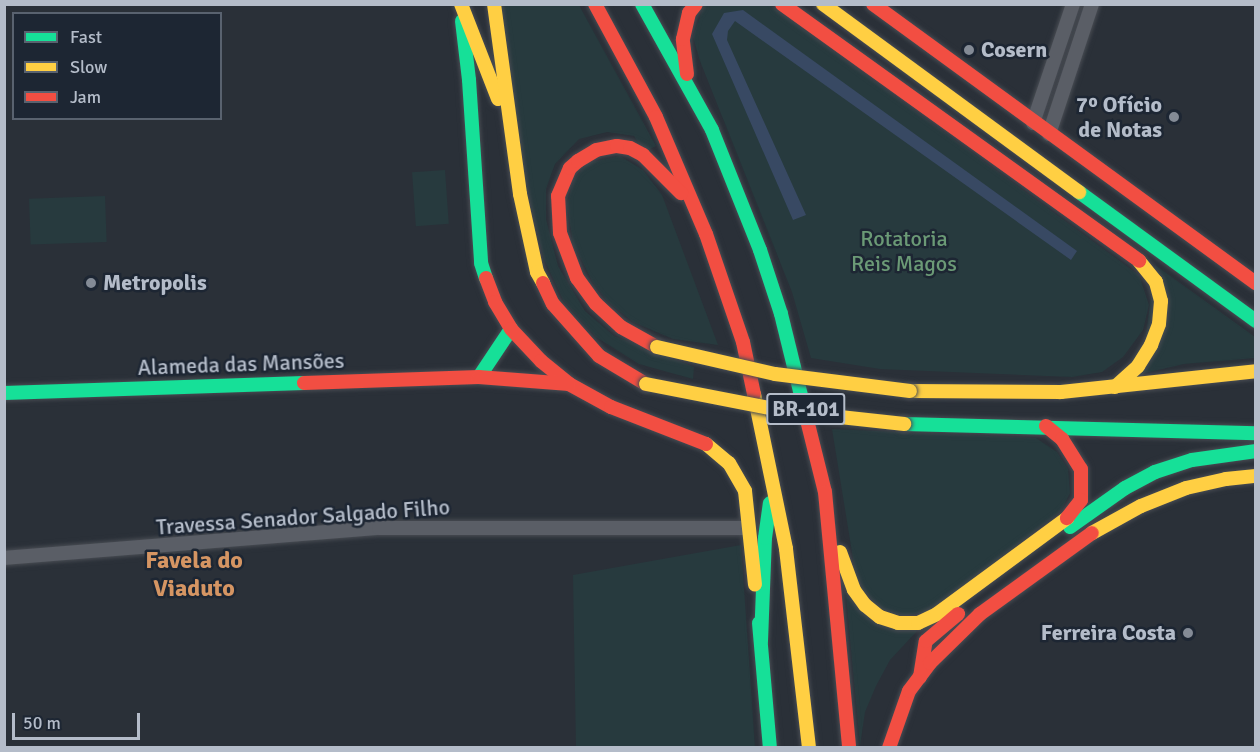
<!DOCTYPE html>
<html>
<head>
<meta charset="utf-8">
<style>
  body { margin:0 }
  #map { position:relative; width:1260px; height:752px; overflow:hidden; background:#2a3038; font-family:Signika,sans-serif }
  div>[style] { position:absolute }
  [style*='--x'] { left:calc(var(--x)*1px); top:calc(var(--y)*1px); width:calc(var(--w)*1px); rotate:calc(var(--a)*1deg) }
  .green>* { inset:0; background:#273a3e; transform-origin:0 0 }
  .water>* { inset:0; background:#384963 }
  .roads { filter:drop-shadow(0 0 2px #484c53) drop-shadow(0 0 2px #484c53) }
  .street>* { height:14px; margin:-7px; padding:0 7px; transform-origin:7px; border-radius:7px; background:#5a5e66 }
  .fast>* { height:14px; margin:-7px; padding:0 7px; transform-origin:7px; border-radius:7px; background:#16e098 }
  .slow>* { height:14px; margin:-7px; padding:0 7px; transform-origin:7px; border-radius:7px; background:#ffcf43 }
  .jam>* { height:14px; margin:-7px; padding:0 7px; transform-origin:7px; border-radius:7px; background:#f24e42 }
  .bridges { filter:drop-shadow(0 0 2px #474c53) drop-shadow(0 0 2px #474c53) }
  .slow-bridge>* { height:14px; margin:-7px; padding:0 7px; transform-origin:7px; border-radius:7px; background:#ffcf43 }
  .dots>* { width:16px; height:16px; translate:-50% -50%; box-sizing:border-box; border:3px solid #1d2633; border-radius:50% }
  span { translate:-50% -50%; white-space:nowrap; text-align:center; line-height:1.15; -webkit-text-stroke:5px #1d2633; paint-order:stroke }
  .shield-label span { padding:2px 4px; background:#1d2633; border:2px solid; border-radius:4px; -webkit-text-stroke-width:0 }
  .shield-label { font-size:21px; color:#b4bcc9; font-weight:700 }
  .poi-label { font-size:22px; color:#b4bcc9; font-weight:700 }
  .left { translate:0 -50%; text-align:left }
  .right { translate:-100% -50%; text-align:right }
  .park-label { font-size:22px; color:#6b9a76 }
  .street-label { font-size:22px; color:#b4bcc9 }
  .neighbourhood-label { font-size:24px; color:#d59563; font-weight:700 }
  .frame { position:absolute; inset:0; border:6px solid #b4bcc9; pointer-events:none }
  .legend { position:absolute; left:12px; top:12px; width:210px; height:108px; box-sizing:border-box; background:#1d2633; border:2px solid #59626f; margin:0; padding:8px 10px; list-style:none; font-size:18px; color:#b4bcc9 }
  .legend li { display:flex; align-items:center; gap:12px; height:30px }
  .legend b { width:30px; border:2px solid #59626f }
  .scale { position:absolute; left:12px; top:713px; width:128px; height:27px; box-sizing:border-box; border:3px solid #b4bcc9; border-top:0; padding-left:8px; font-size:18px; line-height:21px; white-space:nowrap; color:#b4bcc9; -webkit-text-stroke:4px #1d2633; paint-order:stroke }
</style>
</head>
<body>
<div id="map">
  <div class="green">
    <i style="clip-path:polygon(501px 5px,579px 5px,656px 146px,644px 152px,634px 136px,607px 132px,579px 139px,555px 164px,546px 189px,546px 219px,558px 266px,585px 311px,614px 336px,694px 367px,693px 379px,639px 364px,596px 337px,563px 300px,544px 259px,527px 192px)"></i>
    <i style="clip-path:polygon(704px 5px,770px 5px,1139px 275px,1149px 305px,1143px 330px,1123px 357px,1102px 372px,1072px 377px,880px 369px,811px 358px,792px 292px,700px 61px,693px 37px)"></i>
    <i style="clip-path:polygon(620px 156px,643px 170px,662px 195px,718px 345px,673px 339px,633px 322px,608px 302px,592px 281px,573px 243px,567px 204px,574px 180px,587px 163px)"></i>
    <i style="left:445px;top:170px;width:54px;height:33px;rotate:86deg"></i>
    <i style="left:105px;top:196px;width:46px;height:76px;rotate:88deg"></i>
    <i style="clip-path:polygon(1155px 265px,1255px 337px,1255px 358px,1184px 364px,1141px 374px)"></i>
    <i style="clip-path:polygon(832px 429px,1036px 438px,1057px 452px,1068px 469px,1070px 493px,1061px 511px,932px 611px,900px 616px,880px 609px,857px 583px)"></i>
    <i style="clip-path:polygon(741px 545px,755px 747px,576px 747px,573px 575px)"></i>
    <i style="clip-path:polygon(846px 596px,917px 631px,890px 660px,876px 686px,865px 712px,860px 746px)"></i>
  </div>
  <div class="water">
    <i style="clip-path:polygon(743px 10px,1077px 251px,1071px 260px,735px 21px,728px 31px,727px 40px,806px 215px,793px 220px,712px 34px,724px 13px)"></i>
  </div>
  <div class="roads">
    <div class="street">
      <i style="--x:1033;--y:123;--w:126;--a:-71.4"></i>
      <i style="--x:1049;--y:134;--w:137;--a:-71.7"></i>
      <i style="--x:4;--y:558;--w:376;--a:-4.6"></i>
      <i style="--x:379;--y:528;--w:370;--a:0"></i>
    </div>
    <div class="fast">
      <i style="--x:642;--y:4;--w:144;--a:60.9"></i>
      <i style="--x:712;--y:130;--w:129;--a:68.2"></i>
      <i style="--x:760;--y:250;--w:67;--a:71.8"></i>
      <i style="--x:781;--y:314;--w:109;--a:76.2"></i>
      <i style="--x:462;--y:21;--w:59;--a:83.2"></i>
      <i style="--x:469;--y:80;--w:183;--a:86.2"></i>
      <i style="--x:481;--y:263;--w:16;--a:72"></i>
      <i style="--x:1079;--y:192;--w:219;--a:36.1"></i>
      <i style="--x:479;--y:377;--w:58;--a:-56.3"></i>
      <i style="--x:4;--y:393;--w:300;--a:-1.9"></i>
      <i style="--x:904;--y:424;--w:352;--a:1.5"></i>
      <i style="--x:1070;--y:527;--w:67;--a:-35.3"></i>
      <i style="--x:1125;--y:488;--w:34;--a:-28"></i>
      <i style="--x:1155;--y:472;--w:39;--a:-18"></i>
      <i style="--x:1192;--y:460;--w:65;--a:-8"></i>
      <i style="--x:759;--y:623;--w:125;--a:85"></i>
      <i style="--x:761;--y:641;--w:103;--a:-87.8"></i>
      <i style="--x:765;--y:538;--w:35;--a:-82"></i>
    </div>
    <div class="slow">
      <i style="--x:461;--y:4;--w:102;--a:68.7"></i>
      <i style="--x:494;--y:4;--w:192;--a:82.2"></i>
      <i style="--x:520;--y:194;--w:80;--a:77.7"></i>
      <i style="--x:537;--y:272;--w:13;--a:61"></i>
      <i style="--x:823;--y:4;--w:318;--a:36.3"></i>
      <i style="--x:1115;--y:387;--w:31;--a:-42"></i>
      <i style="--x:1138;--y:366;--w:25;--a:-58"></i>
      <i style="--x:1151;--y:345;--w:22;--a:-69"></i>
      <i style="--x:1159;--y:324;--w:23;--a:-85"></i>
      <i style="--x:1161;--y:301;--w:20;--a:-105"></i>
      <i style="--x:1156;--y:282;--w:27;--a:-129"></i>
      <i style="--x:910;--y:391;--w:151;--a:0.4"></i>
      <i style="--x:1061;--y:392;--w:196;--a:-6.1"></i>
      <i style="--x:754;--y:394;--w:158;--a:78.3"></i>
      <i style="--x:786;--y:549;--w:200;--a:83.4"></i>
      <i style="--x:706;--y:444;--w:30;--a:40"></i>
      <i style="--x:729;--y:463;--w:32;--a:60"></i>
      <i style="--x:745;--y:491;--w:94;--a:83.9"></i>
      <i style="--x:1092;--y:533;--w:56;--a:-28.9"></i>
      <i style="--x:1141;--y:506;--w:48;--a:-21.8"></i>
      <i style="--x:1186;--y:488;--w:41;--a:-12.7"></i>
      <i style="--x:1226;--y:479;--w:30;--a:-6"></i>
      <i style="--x:840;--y:552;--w:40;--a:69.8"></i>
      <i style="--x:854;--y:590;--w:19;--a:54"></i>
      <i style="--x:865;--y:605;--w:19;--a:39"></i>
      <i style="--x:880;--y:617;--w:19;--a:18"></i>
      <i style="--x:898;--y:623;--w:20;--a:0"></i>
      <i style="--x:918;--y:623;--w:21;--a:-25"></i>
      <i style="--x:937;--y:614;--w:162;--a:-36.4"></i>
    </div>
    <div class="jam">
      <i style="--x:595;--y:4;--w:128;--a:61.6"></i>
      <i style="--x:656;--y:117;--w:127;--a:66.9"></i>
      <i style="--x:706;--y:234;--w:114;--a:71.1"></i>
      <i style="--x:743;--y:342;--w:53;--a:78.1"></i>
      <i style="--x:782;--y:4;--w:440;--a:35.7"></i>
      <i style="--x:873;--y:4;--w:474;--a:36.1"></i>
      <i style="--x:687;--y:74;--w:35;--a:-97"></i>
      <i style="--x:683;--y:39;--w:27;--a:-77"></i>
      <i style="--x:689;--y:13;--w:11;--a:-52"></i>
      <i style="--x:486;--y:278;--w:26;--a:69"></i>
      <i style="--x:495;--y:302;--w:31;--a:59"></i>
      <i style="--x:511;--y:329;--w:44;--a:46.8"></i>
      <i style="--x:541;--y:361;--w:36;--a:39"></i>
      <i style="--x:569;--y:384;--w:48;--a:28.7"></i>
      <i style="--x:611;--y:407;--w:102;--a:21.3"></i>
      <i style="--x:543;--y:283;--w:23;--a:65"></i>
      <i style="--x:553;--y:304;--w:69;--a:48.5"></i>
      <i style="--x:599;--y:356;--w:55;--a:30.8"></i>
      <i style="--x:657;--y:347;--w:41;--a:-150.9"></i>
      <i style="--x:621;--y:327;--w:34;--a:-137"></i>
      <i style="--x:596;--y:304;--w:32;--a:-126"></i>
      <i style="--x:577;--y:278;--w:48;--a:-110.7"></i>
      <i style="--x:560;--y:233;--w:37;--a:-93"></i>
      <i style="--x:558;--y:196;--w:30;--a:-67"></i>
      <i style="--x:570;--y:168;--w:11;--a:-41"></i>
      <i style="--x:578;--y:161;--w:21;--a:-31"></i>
      <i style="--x:596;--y:150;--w:21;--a:-11"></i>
      <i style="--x:617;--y:146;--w:13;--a:9"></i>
      <i style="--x:630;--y:148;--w:15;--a:28"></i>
      <i style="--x:643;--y:155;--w:54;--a:45"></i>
      <i style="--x:304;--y:383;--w:175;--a:-2"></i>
      <i style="--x:479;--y:377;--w:90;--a:4.4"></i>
      <i style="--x:807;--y:420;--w:74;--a:76"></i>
      <i style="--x:825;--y:492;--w:257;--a:84.6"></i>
      <i style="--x:1046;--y:426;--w:21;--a:39"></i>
      <i style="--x:1062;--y:439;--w:36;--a:58"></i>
      <i style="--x:1081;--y:469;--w:31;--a:90"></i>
      <i style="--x:1081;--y:500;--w:23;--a:128"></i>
      <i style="--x:920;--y:677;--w:36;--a:-81"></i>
      <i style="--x:926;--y:641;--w:42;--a:-40.2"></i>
      <i style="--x:889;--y:748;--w:60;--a:-70.7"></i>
      <i style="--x:909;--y:691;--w:35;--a:-53"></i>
      <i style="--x:930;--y:663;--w:70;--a:-44.4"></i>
      <i style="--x:980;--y:614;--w:138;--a:-35.9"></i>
    </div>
  </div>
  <div class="bridges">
    <div class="slow-bridge">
      <i style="--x:657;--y:347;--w:121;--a:12.9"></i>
      <i style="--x:775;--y:374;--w:136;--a:7.2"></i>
      <i style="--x:646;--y:384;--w:142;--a:11"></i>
      <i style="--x:785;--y:411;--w:120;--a:6.2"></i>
    </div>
  </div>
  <div class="dots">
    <i style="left:969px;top:50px;background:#848b96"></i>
    <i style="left:1174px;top:117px;background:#848b96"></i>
    <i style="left:91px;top:283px;background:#848b96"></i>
    <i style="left:1188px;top:633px;background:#848b96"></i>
  </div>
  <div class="shield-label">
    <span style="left:806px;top:409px">BR-101</span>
  </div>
  <div class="poi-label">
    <span class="left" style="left:981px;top:50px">Cosern</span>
    <span class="right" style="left:1162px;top:117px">7º Ofício<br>de Notas</span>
    <span class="left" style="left:103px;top:283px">Metropolis</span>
    <span class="right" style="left:1176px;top:633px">Ferreira Costa</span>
  </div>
  <div class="park-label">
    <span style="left:904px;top:251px">Rotatoria<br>Reis Magos</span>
  </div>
  <div class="street-label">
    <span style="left:241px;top:364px;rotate:-2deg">Alameda das Mansões</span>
    <span style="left:303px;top:517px;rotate:-4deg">Travessa Senador Salgado Filho</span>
  </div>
  <div class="neighbourhood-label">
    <span style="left:194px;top:575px">Favela do<br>Viaduto</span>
  </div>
  <div class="frame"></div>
  <ul class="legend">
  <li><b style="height:8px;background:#16e098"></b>Fast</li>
  <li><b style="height:8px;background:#ffcf43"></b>Slow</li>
  <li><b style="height:8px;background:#f24e42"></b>Jam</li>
  </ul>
  <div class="scale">50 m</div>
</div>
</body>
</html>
